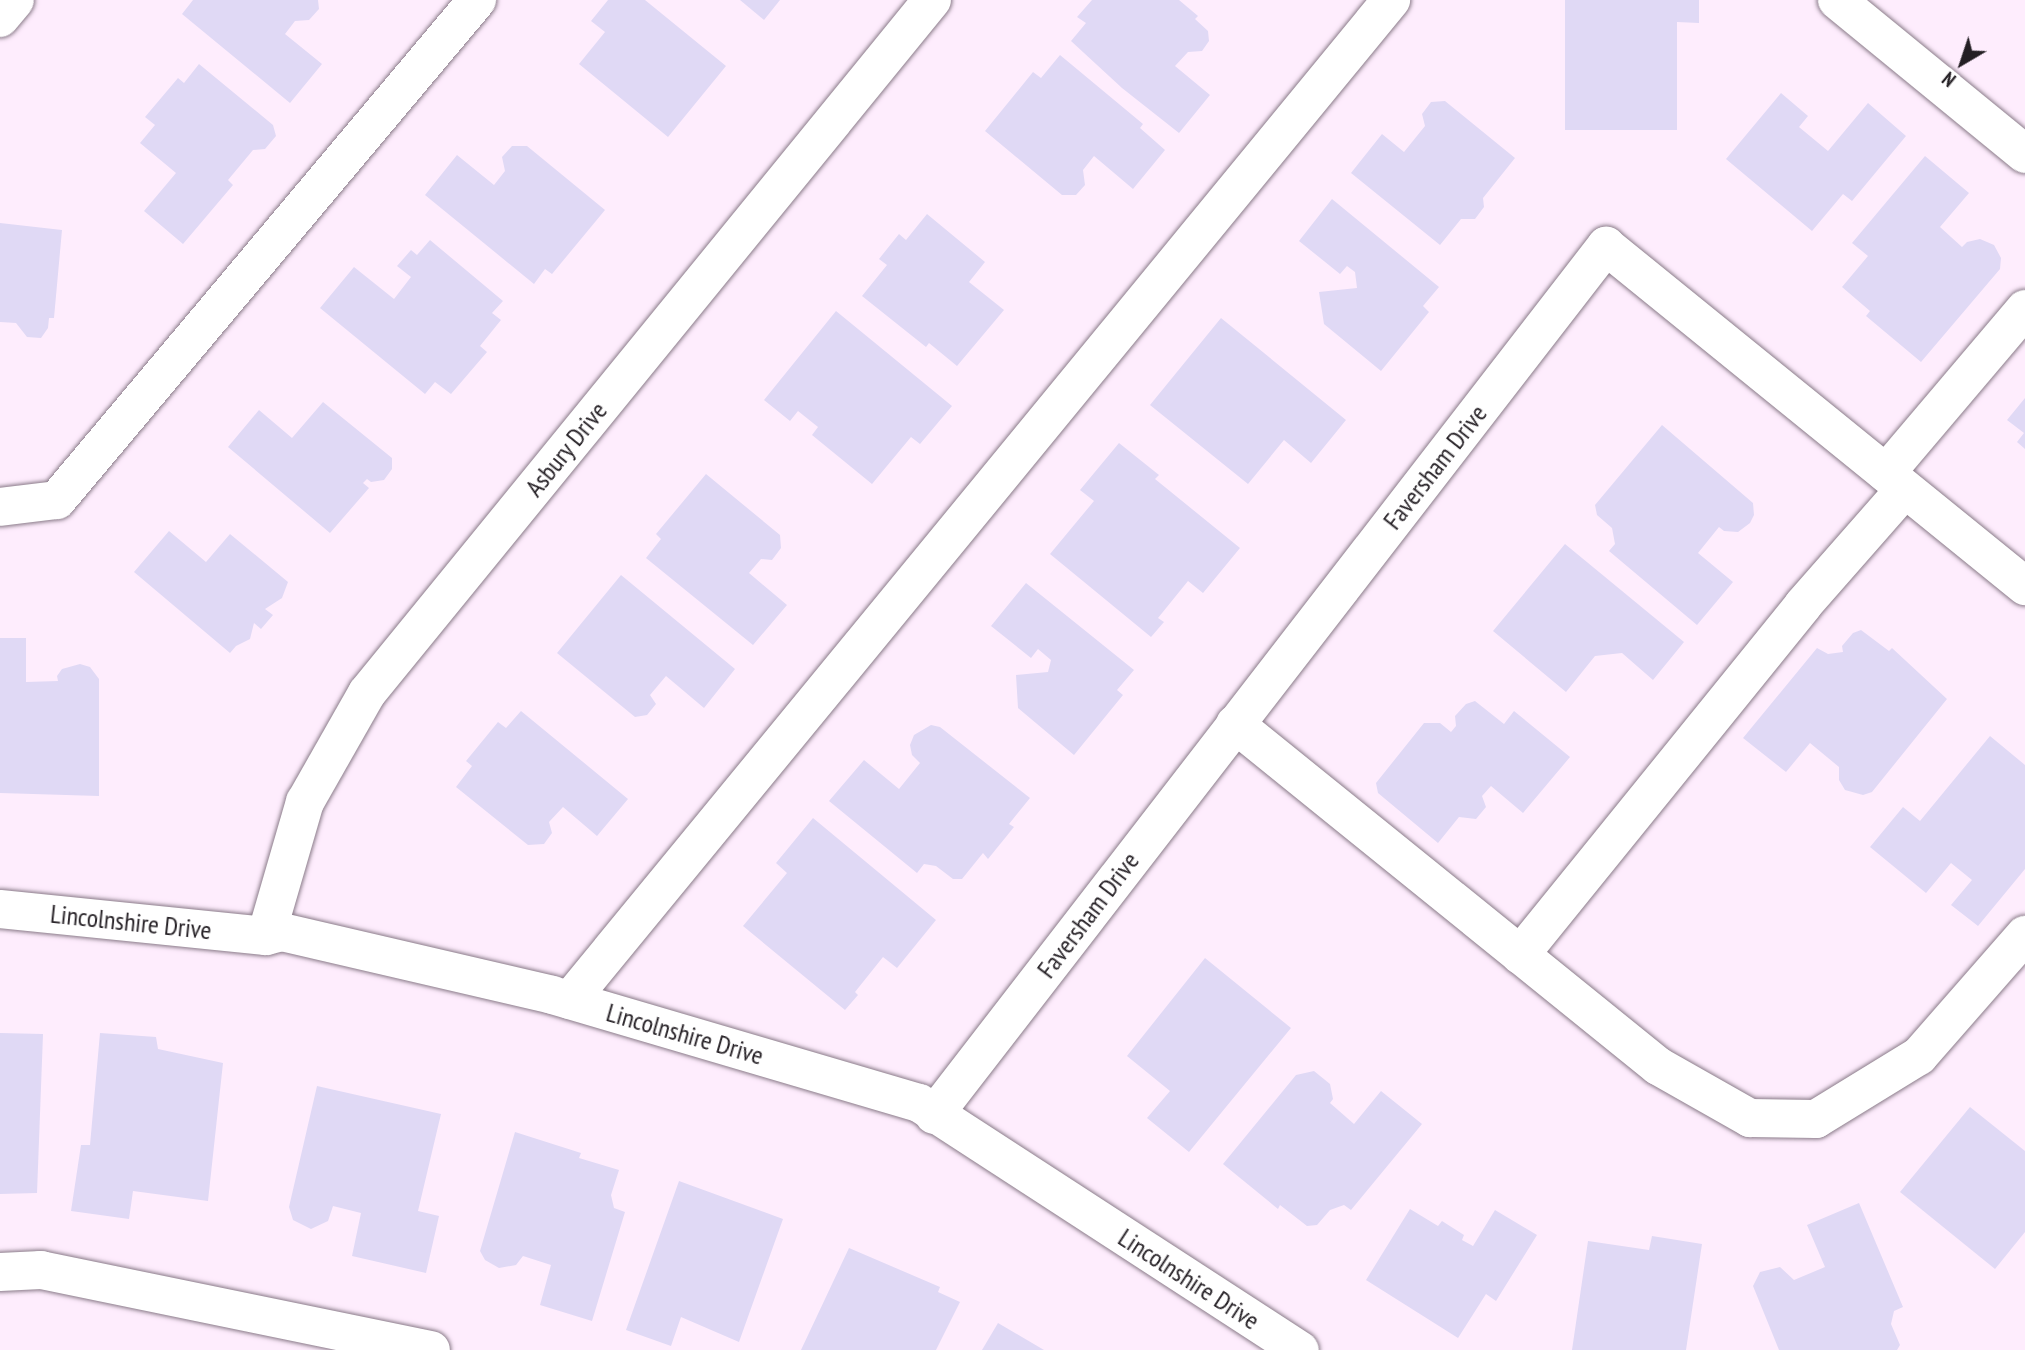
<!DOCTYPE html>
<html>
<head>
<meta charset="utf-8">
<style>
  body { margin:0 }
  #map { position:relative; width:2025px; height:1350px; overflow:hidden; background:#feedfd; font-family:"PT Sans Narrow",sans-serif }
  div>[style] { position:absolute }
  [style*='--x'] { left:calc(var(--x)*1px); top:calc(var(--y)*1px); width:calc(var(--w)*1px); rotate:calc(var(--a)*1deg) }
  .building>* { inset:0; background:#e0d9f5 }
  .roads { filter:drop-shadow(0 0 2px #8a7b89) drop-shadow(0 0 2px #8a7b89) }
  .minor>* { height:38px; margin:-19px; padding:0 19px; transform-origin:19px; border-radius:19px; background:#fff }
  span { translate:-50% -50%; white-space:nowrap; text-align:center; line-height:1.15; -webkit-text-stroke:7px #fff; paint-order:stroke }
  .street-label { font-size:26px; color:#241f24 }
  .north { position:absolute; left:1927px; top:28px; width:70px; height:70px; -webkit-text-stroke:5px #fff; paint-order:stroke; rotate:219deg; font-size:19px; font-weight:700; line-height:28px; text-align:center; color:#241f24 }
  .north::after { content:''; display:block; margin:auto; width:24px; height:32px; background:#241f24; clip-path:polygon(50% 0,100% 100%,50% 72%,0 100%) }
</style>
</head>
<body>
<div id="map">
  <div class="building">
    <i style="clip-path:polygon(193px 0,318px 0,319px 9px,309px 20px,295px 21px,285px 34px,322px 64px,290px 103px,182px 14px)"></i>
    <i style="clip-path:polygon(608px 0,645px 0,726px 66px,668px 137px,579px 64px,605px 32px,591px 21px)"></i>
    <i style="clip-path:polygon(740px 0,780px 0,764px 20px)"></i>
    <i style="clip-path:polygon(1092px 0,1179px 0,1198px 16px,1195px 19px,1208px 31px,1209px 41px,1202px 51px,1188px 52px,1175px 66px,1210px 95px,1179px 133px,1122px 88px,1071px 41px,1086px 23px,1077px 17px)"></i>
    <i style="clip-path:polygon(1565px 0,1699px 0,1699px 23px,1677px 22px,1677px 130px,1565px 130px)"></i>
    <i style="clip-path:polygon(1060px 55px,1143px 124px,1140px 128px,1165px 150px,1133px 189px,1094px 156px,1083px 170px,1085px 185px,1076px 195px,1062px 195px,985px 131px,1033px 72px,1041px 78px)"></i>
    <i style="clip-path:polygon(199px 64px,273px 125px,276px 136px,265px 149px,253px 150px,228px 180px,233px 185px,183px 244px,144px 211px,176px 173px,140px 143px,155px 125px,145px 117px,178px 78px,184px 83px)"></i>
    <i style="clip-path:polygon(1781px 93px,1808px 116px,1799px 127px,1828px 151px,1868px 103px,1906px 136px,1852px 201px,1843px 194px,1812px 231px,1726px 159px)"></i>
    <i style="clip-path:polygon(1445px 101px,1515px 158px,1483px 198px,1484px 207px,1475px 219px,1461px 219px,1440px 245px,1351px 173px,1382px 134px,1404px 152px,1425px 126px,1422px 114px,1431px 102px)"></i>
    <i style="clip-path:polygon(512px 146px,527px 146px,605px 210px,552px 274px,545px 269px,534px 284px,425px 195px,457px 155px,494px 185px,505px 171px,502px 157px)"></i>
    <i style="clip-path:polygon(1925px 156px,1969px 193px,1940px 227px,1962px 247px,1967px 242px,1980px 239px,1994px 245px,2001px 258px,2000px 269px,1921px 362px,1866px 316px,1870px 311px,1842px 287px,1868px 256px,1852px 243px)"></i>
    <i style="clip-path:polygon(1332px 199px,1439px 287px,1423px 306px,1429px 312px,1381px 371px,1324px 324px,1319px 292px,1357px 288px,1355px 272px,1347px 266px,1340px 274px,1299px 241px)"></i>
    <i style="clip-path:polygon(927px 214px,985px 262px,969px 282px,1004px 310px,957px 366px,929px 343px,926px 347px,862px 296px,887px 265px,879px 259px,899px 234px,906px 240px)"></i>
    <i style="clip-path:polygon(0 223px,62px 230px,54px 318px,49px 318px,48px 328px,41px 338px,27px 337px,16px 323px,0 322px)"></i>
    <i style="clip-path:polygon(430px 240px,503px 301px,492px 313px,501px 320px,480px 346px,487px 352px,451px 394px,435px 382px,425px 394px,320px 308px,354px 267px,394px 299px,411px 277px,397px 266px,411px 250px,417px 255px)"></i>
    <i style="clip-path:polygon(836px 311px,952px 406px,920px 444px,911px 437px,872px 484px,812px 435px,818px 427px,798px 411px,790px 421px,764px 400px)"></i>
    <i style="clip-path:polygon(1221px 318px,1346px 420px,1311px 463px,1284px 440px,1248px 484px,1150px 405px)"></i>
    <i style="clip-path:polygon(2025px 398px,2025px 449px,2017px 442px,2024px 433px,2007px 420px)"></i>
    <i style="clip-path:polygon(323px 402px,392px 458px,392px 469px,384px 480px,371px 482px,367px 479px,363px 483px,369px 488px,330px 533px,228px 447px,259px 410px,292px 438px)"></i>
    <i style="clip-path:polygon(1662px 425px,1753px 503px,1754px 515px,1750px 523px,1738px 532px,1724px 531px,1719px 527px,1698px 553px,1733px 582px,1697px 625px,1609px 551px,1615px 544px,1612px 528px,1597px 515px,1595px 505px)"></i>
    <i style="clip-path:polygon(1119px 443px,1159px 475px,1155px 479px,1240px 548px,1203px 593px,1188px 581px,1158px 618px,1164px 622px,1151px 637px,1050px 554px,1094px 501px,1080px 490px)"></i>
    <i style="clip-path:polygon(706px 474px,780px 535px,781px 548px,772px 560px,761px 559px,749px 573px,787px 605px,753px 645px,646px 558px,661px 539px,656px 534px)"></i>
    <i style="clip-path:polygon(169px 531px,206px 562px,230px 534px,288px 582px,282px 598px,265px 609px,273px 615px,261px 629px,254px 623px,250px 639px,236px 646px,230px 653px,134px 572px)"></i>
    <i style="clip-path:polygon(1565px 544px,1684px 642px,1653px 680px,1622px 653px,1595px 656px,1566px 692px,1493px 631px)"></i>
    <i style="clip-path:polygon(621px 575px,735px 669px,704px 708px,666px 676px,650px 695px,656px 704px,647px 715px,635px 717px,557px 653px)"></i>
    <i style="clip-path:polygon(1026px 583px,1134px 670px,1117px 690px,1123px 695px,1074px 755px,1018px 708px,1016px 675px,1048px 672px,1051px 660px,1038px 649px,1031px 658px,991px 626px)"></i>
    <i style="clip-path:polygon(1861px 630px,1889px 651px,1892px 648px,1947px 699px,1872px 792px,1863px 795px,1845px 790px,1839px 780px,1839px 767px,1810px 743px,1786px 772px,1743px 738px,1817px 648px,1828px 654px,1843px 652px,1842px 646px,1853px 633px)"></i>
    <i style="clip-path:polygon(0 638px,26px 638px,26px 682px,58px 681px,57px 676px,62px 669px,80px 664px,90px 667px,99px 679px,99px 796px,0 793px)"></i>
    <i style="clip-path:polygon(1475px 701px,1504px 724px,1514px 711px,1570px 757px,1523px 813px,1491px 786px,1482px 796px,1486px 807px,1476px 819px,1459px 817px,1438px 843px,1378px 793px,1376px 783px,1424px 723px,1440px 723px,1451px 732px,1456px 726px,1455px 716px,1466px 704px)"></i>
    <i style="clip-path:polygon(521px 711px,628px 799px,597px 836px,563px 807px,549px 822px,552px 833px,544px 844px,528px 845px,456px 787px,472px 766px,466px 761px,498px 722px,506px 728px)"></i>
    <i style="clip-path:polygon(931px 725px,940px 727px,1030px 798px,1009px 824px,1014px 827px,988px 859px,983px 853px,962px 879px,953px 879px,936px 866px,924px 864px,917px 873px,829px 801px,864px 760px,899px 789px,920px 763px,912px 755px,910px 745px,914px 735px)"></i>
    <i style="clip-path:polygon(1990px 736px,2025px 765px,2025px 869px,1978px 926px,1951px 905px,1972px 880px,1951px 863px,1926px 893px,1870px 847px,1903px 807px,1920px 821px)"></i>
    <i style="clip-path:polygon(813px 818px,936px 920px,897px 968px,883px 957px,855px 992px,858px 995px,845px 1010px,743px 926px,787px 873px,776px 863px)"></i>
    <i style="clip-path:polygon(1205px 958px,1291px 1028px,1189px 1152px,1147px 1118px,1170px 1091px,1127px 1056px)"></i>
    <i style="clip-path:polygon(0 1033px,43px 1034px,37px 1193px,0 1194px)"></i>
    <i style="clip-path:polygon(100px 1033px,156px 1037px,158px 1049px,223px 1063px,208px 1201px,133px 1191px,129px 1219px,71px 1211px,81px 1145px,90px 1145px)"></i>
    <i style="clip-path:polygon(1314px 1071px,1330px 1084px,1333px 1099px,1330px 1103px,1354px 1124px,1381px 1091px,1422px 1124px,1351px 1210px,1344px 1205px,1330px 1210px,1317px 1225px,1307px 1226px,1280px 1205px,1278px 1209px,1223px 1164px,1296px 1075px)"></i>
    <i style="clip-path:polygon(317px 1086px,441px 1114px,418px 1211px,439px 1216px,426px 1273px,352px 1256px,361px 1213px,333px 1206px,328px 1221px,311px 1229px,293px 1220px,289px 1207px)"></i>
    <i style="clip-path:polygon(1970px 1107px,2025px 1151px,2025px 1232px,1995px 1269px,1900px 1192px)"></i>
    <i style="clip-path:polygon(515px 1132px,581px 1153px,579px 1158px,619px 1170px,611px 1195px,614px 1208px,625px 1212px,592px 1321px,540px 1305px,551px 1265px,523px 1256px,516px 1265px,499px 1268px,485px 1260px,480px 1251px)"></i>
    <i style="clip-path:polygon(679px 1181px,783px 1219px,739px 1342px,681px 1317px,671px 1346px,626px 1330px)"></i>
    <i style="clip-path:polygon(1859px 1203px,1903px 1307px,1894px 1311px,1891px 1324px,1900px 1345px,1897px 1350px,1779px 1350px,1753px 1286px,1760px 1272px,1780px 1267px,1794px 1280px,1825px 1267px,1807px 1225px)"></i>
    <i style="clip-path:polygon(1410px 1209px,1438px 1226px,1442px 1221px,1464px 1235px,1462px 1240px,1473px 1246px,1495px 1210px,1537px 1235px,1496px 1301px,1486px 1294px,1458px 1338px,1366px 1280px)"></i>
    <i style="clip-path:polygon(1652px 1236px,1702px 1244px,1686px 1350px,1572px 1350px,1588px 1241px,1649px 1250px)"></i>
    <i style="clip-path:polygon(849px 1248px,940px 1287px,938px 1292px,960px 1302px,936px 1350px,801px 1350px)"></i>
    <i style="clip-path:polygon(998px 1323px,1044px 1350px,982px 1350px)"></i>
  </div>
  <div class="roads">
    <div class="minor">
      <i style="--x:1837;--y:0;--w:243;--a:39.3"></i>
      <i style="--x:0;--y:18;--w:23;--a:-50"></i>
      <i style="--x:1886;--y:473;--w:215;--a:-49.7"></i>
      <i style="--x:0;--y:507;--w:57;--a:-7"></i>
      <i style="--x:57;--y:500;--w:653;--a:-49.97"></i>
      <i style="--x:1235;--y:724;--w:544;--a:38.96"></i>
      <i style="--x:1658;--y:1066;--w:106;--a:29.5"></i>
      <i style="--x:1750;--y:1118;--w:66;--a:0.9"></i>
      <i style="--x:1816;--y:1119;--w:121;--a:-31.5"></i>
      <i style="--x:1919;--y:1056;--w:161;--a:-48.8"></i>
      <i style="--x:0;--y:909;--w:267;--a:5.8"></i>
      <i style="--x:266;--y:936;--w:16;--a:-14"></i>
      <i style="--x:282;--y:932;--w:277;--a:13.1"></i>
      <i style="--x:552;--y:995;--w:383;--a:16.4"></i>
      <i style="--x:919;--y:1103;--w:454;--a:33"></i>
      <i style="--x:266;--y:936;--w:140;--a:-73.8"></i>
      <i style="--x:305;--y:802;--w:125;--a:-60.4"></i>
      <i style="--x:367;--y:693;--w:894;--a:-50.81"></i>
      <i style="--x:1520;--y:955;--w:450;--a:-51"></i>
      <i style="--x:1803;--y:605;--w:154;--a:-48.7"></i>
      <i style="--x:570;--y:1000;--w:1294;--a:-50.61"></i>
      <i style="--x:934;--y:1115;--w:1099;--a:-52.29"></i>
      <i style="--x:1606;--y:246;--w:540;--a:39.06"></i>
      <i style="--x:0;--y:1272;--w:41;--a:-2.8"></i>
      <i style="--x:41;--y:1270;--w:398;--a:11.6"></i>
    </div>
  </div>
  <div class="street-label">
    <span style="left:566px;top:449px;rotate:-51deg">Asbury Drive</span>
    <span style="left:1435px;top:467px;rotate:-52deg">Faversham Drive</span>
    <span style="left:1088px;top:915px;rotate:-53deg">Faversham Drive</span>
    <span style="left:131px;top:922px;rotate:6deg">Lincolnshire Drive</span>
    <span style="left:685px;top:1034px;rotate:16deg">Lincolnshire Drive</span>
    <span style="left:1189px;top:1279px;rotate:33deg">Lincolnshire Drive</span>
  </div>
  <div class="north">N</div>
</div>
</body>
</html>
